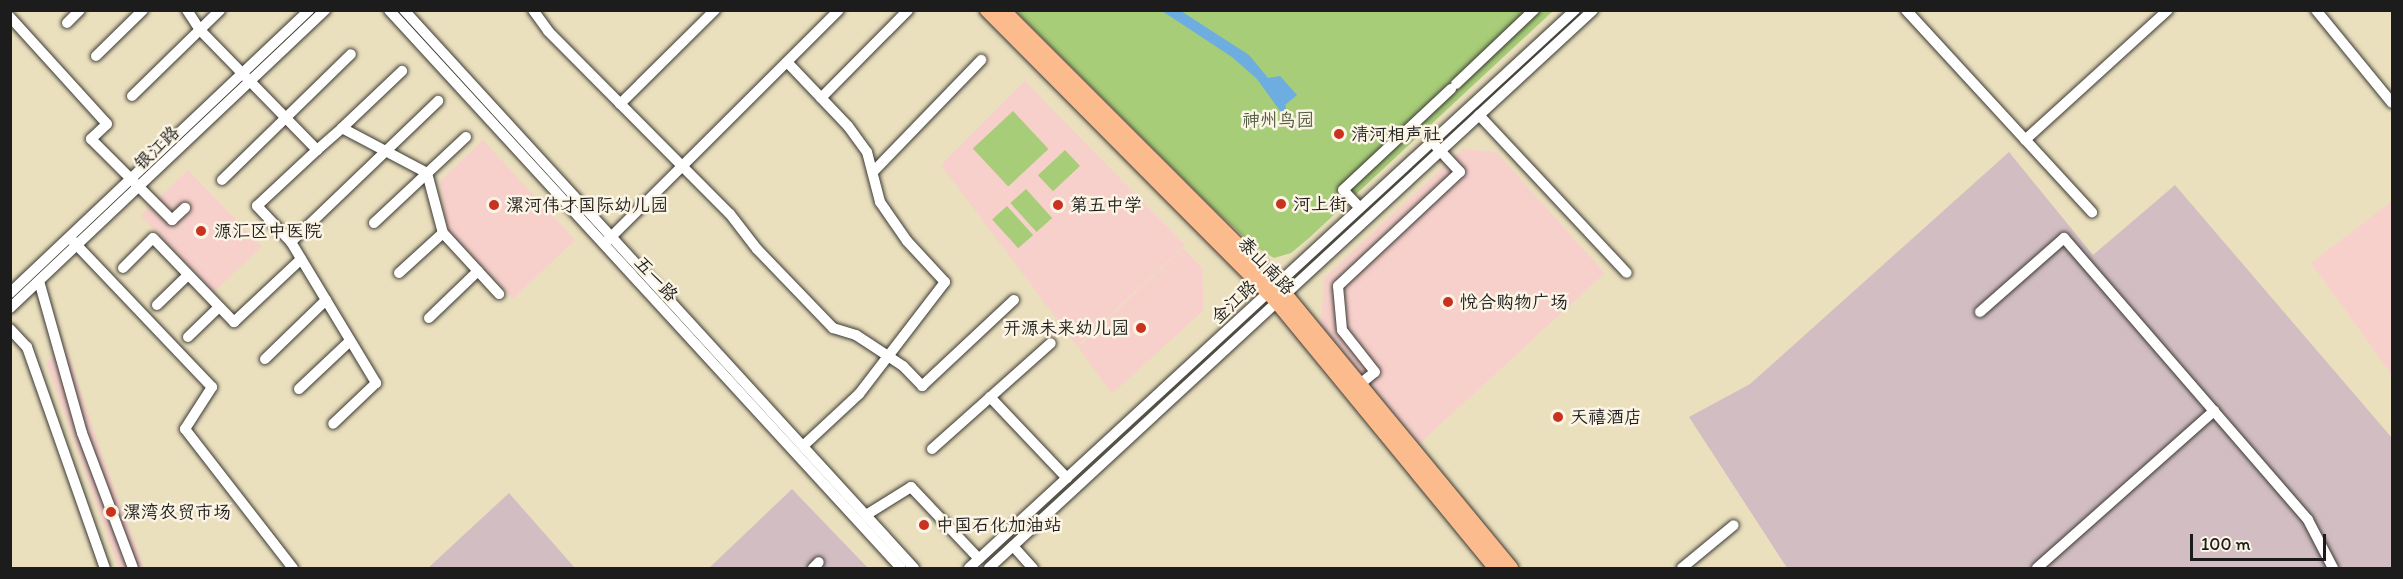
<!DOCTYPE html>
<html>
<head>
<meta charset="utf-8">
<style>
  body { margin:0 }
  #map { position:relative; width:2403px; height:579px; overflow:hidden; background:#ebe0be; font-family:Itim,"LXGW WenKai TC",sans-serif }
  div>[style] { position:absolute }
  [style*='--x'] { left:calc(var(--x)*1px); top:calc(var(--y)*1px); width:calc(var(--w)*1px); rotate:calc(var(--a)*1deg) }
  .built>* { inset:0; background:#f7d0cb; transform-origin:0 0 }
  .industrial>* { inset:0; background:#d2bec2 }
  .green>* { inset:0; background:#a7cd78; transform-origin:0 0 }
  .water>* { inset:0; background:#6dade0 }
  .roads { filter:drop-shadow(0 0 2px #3b3934) drop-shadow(0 0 2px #3b3934) }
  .minor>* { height:10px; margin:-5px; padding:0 5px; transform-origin:5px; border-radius:5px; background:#fff }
  .major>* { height:14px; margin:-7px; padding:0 7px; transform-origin:7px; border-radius:7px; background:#fbbb8d }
  .dots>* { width:16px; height:16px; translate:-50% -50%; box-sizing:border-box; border:3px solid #fcf5e5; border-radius:50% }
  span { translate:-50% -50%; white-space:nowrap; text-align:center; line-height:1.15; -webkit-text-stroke:5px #fcf5e5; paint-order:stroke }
  .park-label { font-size:18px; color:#4d5a3c }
  .poi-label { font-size:18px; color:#1c1c1c }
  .left { translate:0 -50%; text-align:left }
  .right { translate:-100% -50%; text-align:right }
  .street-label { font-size:18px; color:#1c1c1c }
  .frame { position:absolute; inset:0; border:12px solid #1c1c1c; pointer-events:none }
  .scale { position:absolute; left:2190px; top:534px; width:136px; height:27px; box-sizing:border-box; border:3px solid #1c1c1c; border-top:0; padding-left:8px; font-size:18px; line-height:21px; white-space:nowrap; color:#1c1c1c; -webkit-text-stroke:4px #fcf5e5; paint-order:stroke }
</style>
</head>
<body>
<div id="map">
  <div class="built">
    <i style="clip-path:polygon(1025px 81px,1185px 245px,1077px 346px,941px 165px)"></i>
    <i style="clip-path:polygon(483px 140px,575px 240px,513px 299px,447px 230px,440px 181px)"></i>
    <i style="clip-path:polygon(1463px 149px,1496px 152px,1605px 273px,1419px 444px,1321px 326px,1324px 278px)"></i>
    <i style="left:188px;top:170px;width:106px;height:66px;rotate:46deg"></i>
    <i style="clip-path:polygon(2392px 201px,2392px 375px,2311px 263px)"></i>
    <i style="clip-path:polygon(1183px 248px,1202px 268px,1204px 310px,1112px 394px,1078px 347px)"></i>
    <i style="clip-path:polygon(68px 353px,102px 455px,144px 568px,119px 568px,46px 361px)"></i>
  </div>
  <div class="industrial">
    <i style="clip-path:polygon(2009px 152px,2093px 255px,2175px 185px,2392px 438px,2392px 568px,1787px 568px,1689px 417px,1750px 384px)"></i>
    <i style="clip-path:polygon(792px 489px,868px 568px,709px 568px)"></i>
    <i style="clip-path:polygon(509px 493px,575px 568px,428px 568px)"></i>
  </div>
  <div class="green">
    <i style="clip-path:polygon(1016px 11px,1553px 11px,1309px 238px,1291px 253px,1274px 258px,1253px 245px,1216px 211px)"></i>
    <i style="left:1013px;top:111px;width:52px;height:55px;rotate:47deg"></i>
    <i style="left:1065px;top:150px;width:22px;height:37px;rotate:47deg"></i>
    <i style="left:1026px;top:189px;width:39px;height:21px;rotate:48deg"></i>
    <i style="left:1007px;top:206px;width:39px;height:20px;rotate:48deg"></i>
  </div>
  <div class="water">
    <i style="clip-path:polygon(1162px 11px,1181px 11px,1249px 55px,1268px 78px,1280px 76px,1297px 95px,1285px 105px,1287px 112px,1283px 115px,1257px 79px,1232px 57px)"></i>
  </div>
  <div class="roads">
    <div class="minor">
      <i style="--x:187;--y:10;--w:24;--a:57"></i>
      <i style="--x:200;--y:30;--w:168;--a:45.7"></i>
      <i style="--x:317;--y:150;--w:33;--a:-41"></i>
      <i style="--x:342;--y:128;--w:96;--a:27.9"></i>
      <i style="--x:427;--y:173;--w:62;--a:75.1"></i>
      <i style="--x:443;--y:233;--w:83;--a:47.4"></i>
      <i style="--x:389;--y:10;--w:757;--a:47.46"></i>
      <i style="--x:404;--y:10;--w:756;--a:47.57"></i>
      <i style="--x:533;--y:10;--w:26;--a:54"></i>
      <i style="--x:548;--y:31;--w:258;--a:45.2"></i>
      <i style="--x:730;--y:214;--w:44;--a:52.4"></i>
      <i style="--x:757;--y:249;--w:110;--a:46.1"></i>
      <i style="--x:833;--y:328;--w:24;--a:17"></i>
      <i style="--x:856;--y:335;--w:56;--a:33.4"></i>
      <i style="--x:903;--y:366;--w:28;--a:46"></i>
      <i style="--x:922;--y:386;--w:126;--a:-43.1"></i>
      <i style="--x:1906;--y:10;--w:275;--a:47.4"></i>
      <i style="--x:2316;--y:10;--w:120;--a:50.7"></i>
      <i style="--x:10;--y:17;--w:144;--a:47.8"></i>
      <i style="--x:107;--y:124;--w:22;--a:137"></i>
      <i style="--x:91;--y:139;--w:115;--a:45"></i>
      <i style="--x:172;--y:220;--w:18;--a:-43"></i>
      <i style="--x:67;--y:23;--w:18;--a:-45"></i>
      <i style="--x:96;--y:56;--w:66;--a:-44.4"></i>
      <i style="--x:787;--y:62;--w:88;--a:46.4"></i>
      <i style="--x:848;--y:126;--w:32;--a:54"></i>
      <i style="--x:867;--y:152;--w:52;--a:75.4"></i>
      <i style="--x:880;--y:202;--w:47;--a:55.3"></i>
      <i style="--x:907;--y:241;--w:56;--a:47.2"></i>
      <i style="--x:945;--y:282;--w:141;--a:127.5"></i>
      <i style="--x:859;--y:394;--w:76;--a:137.1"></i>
      <i style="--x:1456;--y:84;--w:108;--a:-43.5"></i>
      <i style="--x:132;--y:96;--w:123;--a:-44.3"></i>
      <i style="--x:821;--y:98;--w:124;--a:-45.3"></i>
      <i style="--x:620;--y:104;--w:134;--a:-44.7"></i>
      <i style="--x:1479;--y:115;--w:216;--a:46.9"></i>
      <i style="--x:342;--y:128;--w:83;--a:-43.5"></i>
      <i style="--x:2025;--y:140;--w:193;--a:-42.3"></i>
      <i style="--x:317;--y:150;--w:82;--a:137"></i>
      <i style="--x:257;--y:206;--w:50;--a:46.6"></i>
      <i style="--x:291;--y:242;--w:165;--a:58.9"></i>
      <i style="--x:376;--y:383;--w:59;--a:136.4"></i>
      <i style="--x:873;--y:172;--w:156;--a:-46"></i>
      <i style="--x:222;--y:180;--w:180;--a:-44.3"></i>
      <i style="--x:1359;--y:207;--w:23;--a:-133"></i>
      <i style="--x:1343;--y:190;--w:148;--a:-43.1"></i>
      <i style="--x:374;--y:223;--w:126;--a:-43.1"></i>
      <i style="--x:70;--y:238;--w:206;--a:46.4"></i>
      <i style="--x:212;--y:387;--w:50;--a:122.7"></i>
      <i style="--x:185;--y:429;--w:176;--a:52.2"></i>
      <i style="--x:607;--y:241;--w:327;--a:-44.9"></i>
      <i style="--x:291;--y:242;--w:204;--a:-43.8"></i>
      <i style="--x:123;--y:268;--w:42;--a:-45"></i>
      <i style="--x:153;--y:238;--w:117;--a:46"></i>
      <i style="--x:234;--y:322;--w:92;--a:-43.2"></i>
      <i style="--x:399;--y:273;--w:59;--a:-42.3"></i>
      <i style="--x:39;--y:281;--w:158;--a:74.2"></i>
      <i style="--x:82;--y:433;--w:144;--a:69.3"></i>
      <i style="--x:10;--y:293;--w:412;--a:-43.4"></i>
      <i style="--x:157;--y:305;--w:43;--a:-44.1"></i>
      <i style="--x:10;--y:308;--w:434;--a:-43.4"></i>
      <i style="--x:1980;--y:312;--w:112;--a:-41.4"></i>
      <i style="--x:2064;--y:238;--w:373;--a:49.1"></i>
      <i style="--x:2308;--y:520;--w:54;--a:62.5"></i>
      <i style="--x:429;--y:318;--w:68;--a:-43.8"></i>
      <i style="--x:10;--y:329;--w:25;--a:47"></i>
      <i style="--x:27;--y:347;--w:234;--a:70.6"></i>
      <i style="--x:188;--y:337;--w:43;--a:-44.1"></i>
      <i style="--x:265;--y:359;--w:85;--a:-44"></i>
      <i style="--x:1360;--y:384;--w:19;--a:-39"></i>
      <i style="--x:1375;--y:372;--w:53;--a:-128.2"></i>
      <i style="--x:1342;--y:330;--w:44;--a:-95.2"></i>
      <i style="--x:1338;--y:286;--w:167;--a:-43.1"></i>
      <i style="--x:1460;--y:172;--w:35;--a:-133"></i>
      <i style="--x:299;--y:389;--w:70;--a:-43.3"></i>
      <i style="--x:990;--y:397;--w:112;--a:46.5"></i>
      <i style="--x:932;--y:449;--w:159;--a:-41.7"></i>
      <i style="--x:866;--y:515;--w:53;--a:-31.9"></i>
      <i style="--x:911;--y:487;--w:99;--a:46.6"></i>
      <i style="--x:1013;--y:546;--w:30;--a:48"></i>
      <i style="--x:813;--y:568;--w:8;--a:-45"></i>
      <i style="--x:969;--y:568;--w:824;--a:-42.64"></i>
      <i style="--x:989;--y:568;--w:822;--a:-42.73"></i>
      <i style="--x:1682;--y:568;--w:67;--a:-39.6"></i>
      <i style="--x:2037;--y:568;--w:237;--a:-41.6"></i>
    </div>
    <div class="major">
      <i style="--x:987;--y:10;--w:410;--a:45.2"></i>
      <i style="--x:1276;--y:301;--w:345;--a:50.6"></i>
      <i style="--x:1003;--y:10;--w:387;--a:45"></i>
      <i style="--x:1277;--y:284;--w:368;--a:50.5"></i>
    </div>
  </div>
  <div class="dots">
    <i style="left:1339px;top:134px;background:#c8321e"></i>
    <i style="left:1281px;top:204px;background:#c8321e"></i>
    <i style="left:494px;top:205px;background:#c8321e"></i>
    <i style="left:1058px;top:205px;background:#c8321e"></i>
    <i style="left:201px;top:231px;background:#c8321e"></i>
    <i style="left:1448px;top:302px;background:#c8321e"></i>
    <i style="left:1141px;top:328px;background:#c8321e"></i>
    <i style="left:1558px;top:417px;background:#c8321e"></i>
    <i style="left:111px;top:512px;background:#c8321e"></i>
    <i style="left:924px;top:525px;background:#c8321e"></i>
  </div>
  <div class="park-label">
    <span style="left:1278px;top:120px">神州鸟园</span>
  </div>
  <div class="poi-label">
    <span class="left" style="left:1351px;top:134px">清河相声社</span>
    <span class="left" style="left:1293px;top:204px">河上街</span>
    <span class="left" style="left:506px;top:205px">漯河伟才国际幼儿园</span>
    <span class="left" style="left:1070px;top:205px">第五中学</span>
    <span class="left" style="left:214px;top:231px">源汇区中医院</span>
    <span class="left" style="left:1460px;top:302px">悦合购物广场</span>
    <span class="right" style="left:1129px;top:328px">开源未来幼儿园</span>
    <span class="left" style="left:1570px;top:417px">天禧酒店</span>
    <span class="left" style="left:123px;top:512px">漯湾农贸市场</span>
    <span class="left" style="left:936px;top:525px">中国石化加油站</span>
  </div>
  <div class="street-label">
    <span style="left:157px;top:148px;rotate:-44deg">银江路</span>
    <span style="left:1266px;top:266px;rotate:46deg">泰山南路</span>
    <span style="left:656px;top:279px;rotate:47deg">五一路</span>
    <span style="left:1234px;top:302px;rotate:-43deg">金江路</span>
  </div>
  <div class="frame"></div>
  <div class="scale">100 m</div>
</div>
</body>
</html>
